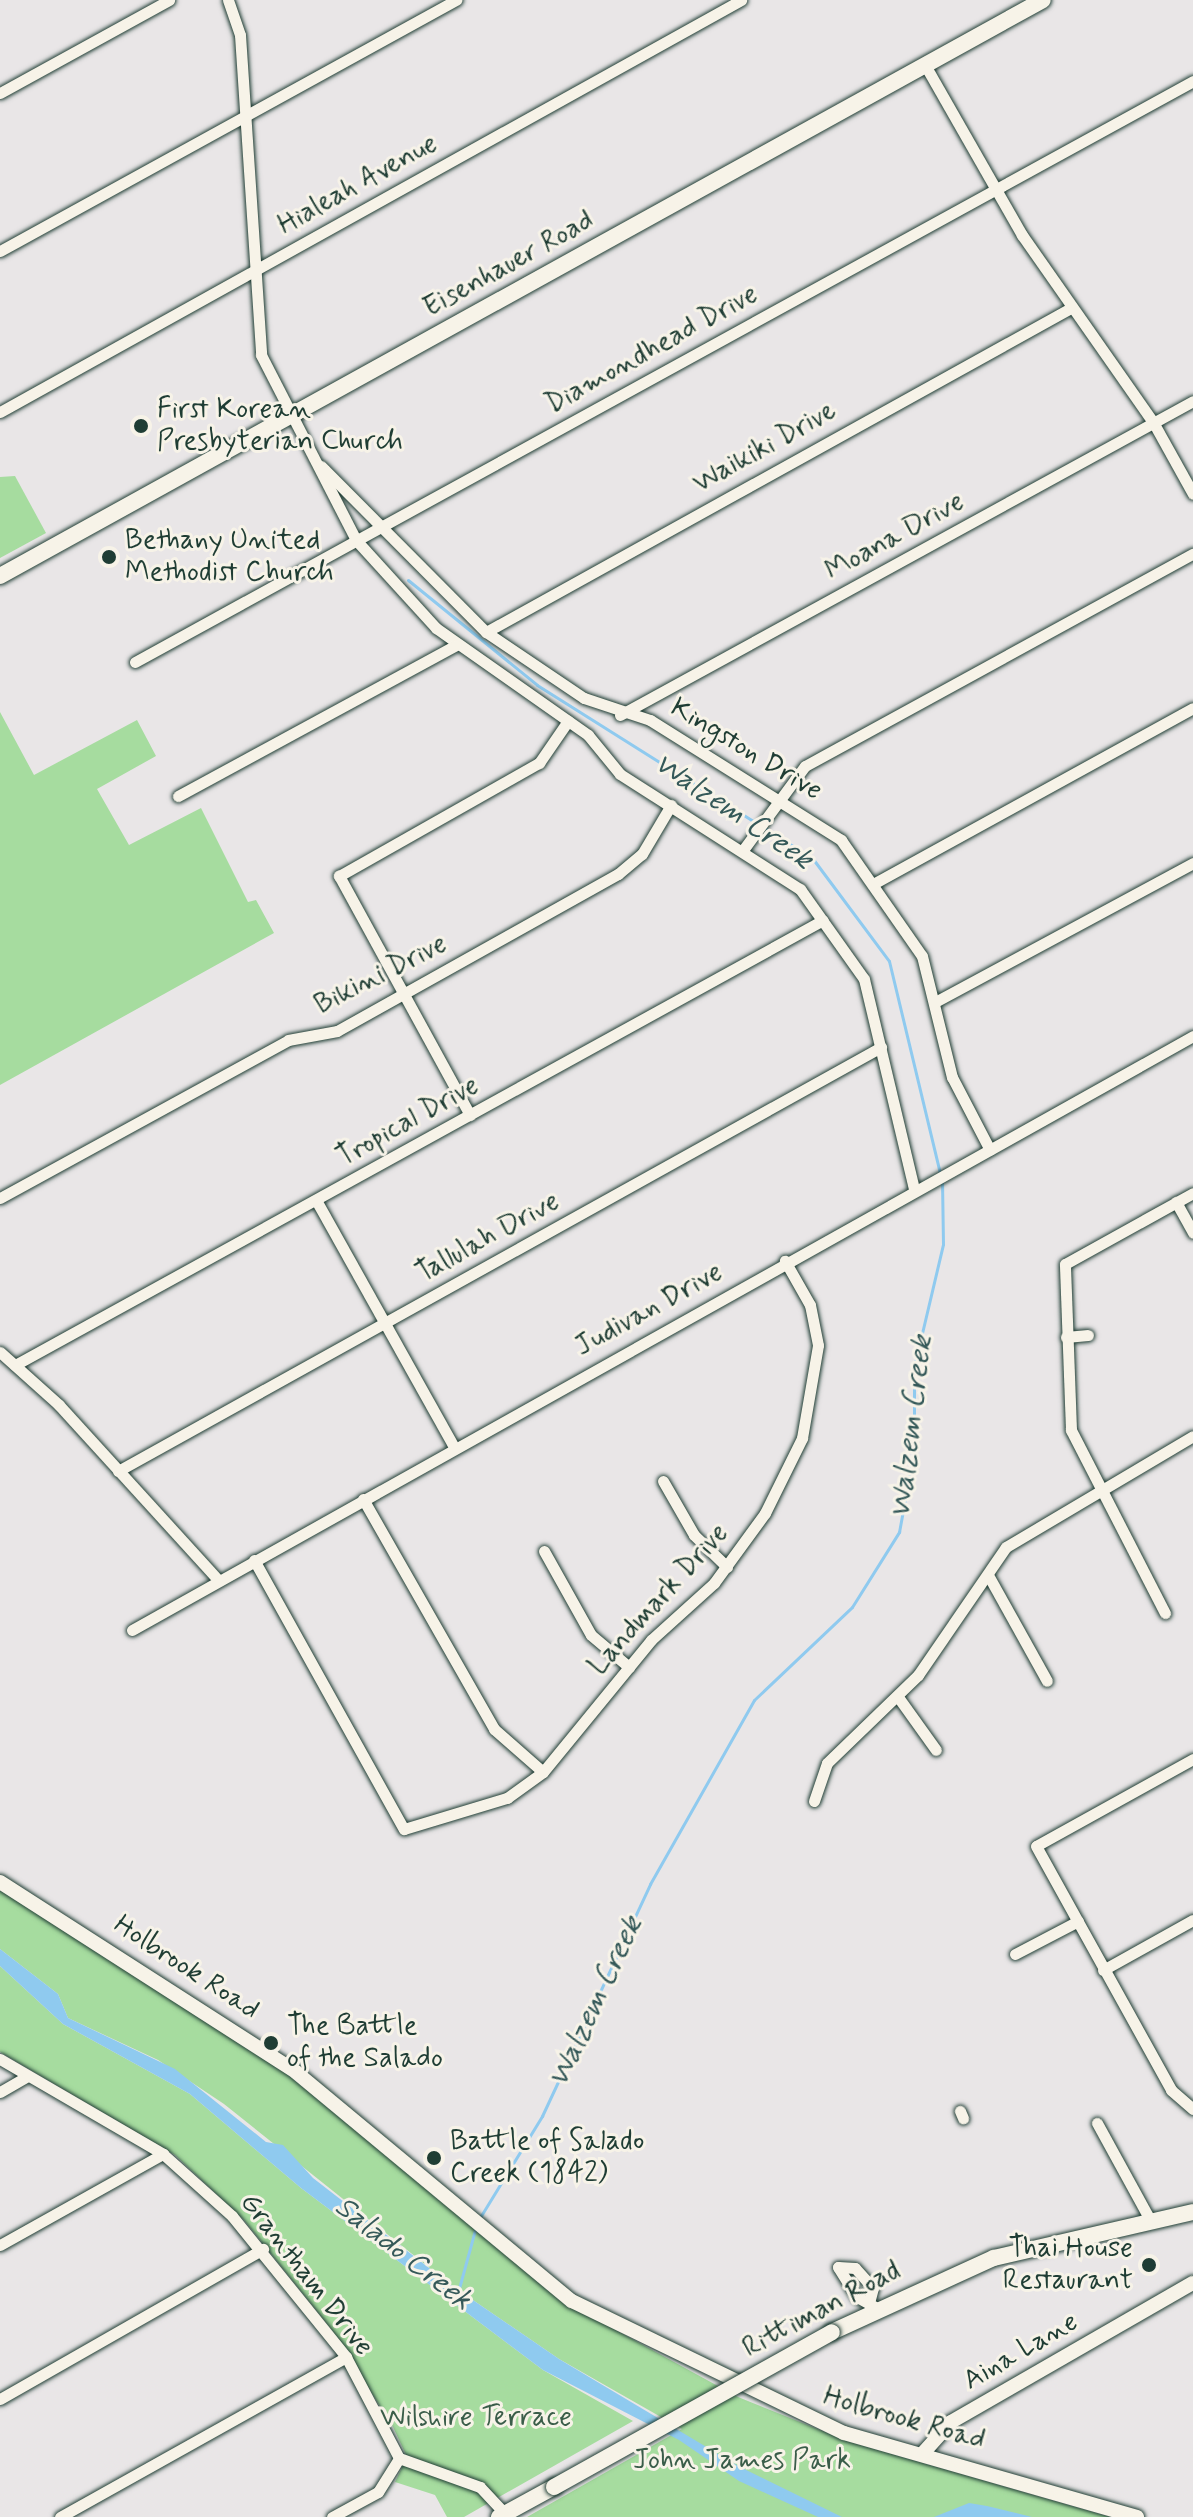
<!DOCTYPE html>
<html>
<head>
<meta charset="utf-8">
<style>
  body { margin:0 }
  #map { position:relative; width:1193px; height:2517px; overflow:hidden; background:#e9e6e7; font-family:Mynerve,sans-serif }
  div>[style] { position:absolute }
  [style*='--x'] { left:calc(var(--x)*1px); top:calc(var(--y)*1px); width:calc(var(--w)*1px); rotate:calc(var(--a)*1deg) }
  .green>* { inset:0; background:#a6dc9f }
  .water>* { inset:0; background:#8fcaef }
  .stream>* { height:3px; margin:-1.5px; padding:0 1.5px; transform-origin:1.5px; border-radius:1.5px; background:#8fcaef }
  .roads { filter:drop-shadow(0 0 2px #1f3d34) drop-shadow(0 0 2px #1f3d34) }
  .minor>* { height:11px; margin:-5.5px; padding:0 5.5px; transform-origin:5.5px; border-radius:5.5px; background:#f7f3e8 }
  .tertiary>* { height:14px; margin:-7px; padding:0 7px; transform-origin:7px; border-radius:7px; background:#f7f3e8 }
  .secondary>* { height:16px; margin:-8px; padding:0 8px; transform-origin:8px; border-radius:8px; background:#f7f3e8 }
  .bridges { filter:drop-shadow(0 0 2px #1f3d34) drop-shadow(0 0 2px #1f3d34) }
  .secondary-bridge>* { height:16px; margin:-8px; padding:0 8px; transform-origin:8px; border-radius:8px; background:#f7f3e8 }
  .dots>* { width:22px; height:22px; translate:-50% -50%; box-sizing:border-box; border:4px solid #f7f3e8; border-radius:50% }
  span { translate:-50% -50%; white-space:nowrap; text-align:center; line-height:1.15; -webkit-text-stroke:6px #f7f3e8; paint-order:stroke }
  .street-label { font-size:28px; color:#1f3d34 }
  .poi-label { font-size:28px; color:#1f3d34 }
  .left { translate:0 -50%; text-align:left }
  .right { translate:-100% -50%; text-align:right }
  .park-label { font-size:28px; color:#3a5d49 }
  .water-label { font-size:30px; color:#355959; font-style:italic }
</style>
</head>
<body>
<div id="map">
  <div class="green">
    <i style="clip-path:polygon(15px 476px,46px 533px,0 558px,0 477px)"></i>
    <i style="clip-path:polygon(0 712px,34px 775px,137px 720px,156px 756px,97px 789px,129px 845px,201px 808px,248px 902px,256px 900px,274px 933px,0 1085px)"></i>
    <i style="clip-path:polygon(0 1890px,283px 2071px,570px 2305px,738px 2397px,850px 2442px,1110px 2517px,527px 2517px,682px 2429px,559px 2359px,451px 2285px,224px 2104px,158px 2060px,68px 2018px,58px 1994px,0 1949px)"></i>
    <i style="clip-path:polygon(0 1966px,63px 2024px,190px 2094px,301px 2188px,543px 2370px,633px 2421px,464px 2517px,447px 2517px,435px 2495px,395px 2482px,407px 2457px,393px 2427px,332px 2330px,244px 2220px,175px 2155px,0 2052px)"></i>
  </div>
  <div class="water">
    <i style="clip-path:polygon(0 1949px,58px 1994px,68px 2018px,175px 2069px,266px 2142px,283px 2145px,313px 2178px,451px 2285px,559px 2359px,740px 2467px,842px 2517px,818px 2517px,739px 2481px,679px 2440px,543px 2370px,301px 2188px,190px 2094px,63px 2024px,0 1966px)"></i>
    <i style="clip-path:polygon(969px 2503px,987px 2506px,1032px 2517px,934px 2517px)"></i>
  </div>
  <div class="stream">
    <i style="--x:408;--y:580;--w:166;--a:39.1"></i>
    <i style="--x:537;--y:685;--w:261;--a:32.2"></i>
    <i style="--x:765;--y:828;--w:57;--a:32.9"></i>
    <i style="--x:813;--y:859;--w:127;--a:53.3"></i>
    <i style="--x:889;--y:961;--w:219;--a:76.5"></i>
    <i style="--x:479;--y:2219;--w:121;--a:-58.5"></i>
    <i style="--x:542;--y:2116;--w:256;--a:-65"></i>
    <i style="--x:650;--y:1884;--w:211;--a:-60.5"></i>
    <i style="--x:754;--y:1700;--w:135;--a:-43.5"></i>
    <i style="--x:852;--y:1607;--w:89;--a:-57.9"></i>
    <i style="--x:899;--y:1532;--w:82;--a:-79.5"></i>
    <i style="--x:914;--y:1451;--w:84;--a:-90"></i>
    <i style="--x:914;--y:1367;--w:126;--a:-76.7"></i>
    <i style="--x:943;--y:1244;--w:62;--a:-90.9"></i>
    <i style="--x:458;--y:2292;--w:68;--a:-74.7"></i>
  </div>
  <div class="roads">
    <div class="minor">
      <i style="--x:228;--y:0;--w:37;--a:71"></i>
      <i style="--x:240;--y:35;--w:321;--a:86.2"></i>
      <i style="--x:261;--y:355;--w:208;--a:62.8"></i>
      <i style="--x:356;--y:540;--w:119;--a:47.7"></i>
      <i style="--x:436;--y:628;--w:186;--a:35.1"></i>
      <i style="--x:588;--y:735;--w:50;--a:50.6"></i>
      <i style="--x:620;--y:774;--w:214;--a:32.6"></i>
      <i style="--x:800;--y:889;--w:110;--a:54.6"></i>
      <i style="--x:864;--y:979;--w:216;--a:76.6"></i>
      <i style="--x:925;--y:65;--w:196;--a:60.3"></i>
      <i style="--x:1022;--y:235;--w:228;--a:55"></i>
      <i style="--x:1153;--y:422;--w:82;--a:60.9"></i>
      <i style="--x:0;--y:93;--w:193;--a:-28.8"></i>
      <i style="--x:0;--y:251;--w:521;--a:-28.83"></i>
      <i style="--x:0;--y:412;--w:848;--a:-29.07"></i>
      <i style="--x:321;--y:466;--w:234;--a:45.2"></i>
      <i style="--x:486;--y:632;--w:118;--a:34"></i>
      <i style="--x:584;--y:698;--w:70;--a:18.4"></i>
      <i style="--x:650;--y:720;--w:226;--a:32.1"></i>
      <i style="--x:841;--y:840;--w:141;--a:55.1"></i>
      <i style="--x:922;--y:956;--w:125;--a:76.1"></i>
      <i style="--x:952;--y:1077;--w:82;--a:62.5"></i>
      <i style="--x:486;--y:632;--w:666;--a:-28.99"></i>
      <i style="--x:135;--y:662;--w:1207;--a:-28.77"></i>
      <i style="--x:620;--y:715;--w:653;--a:-28.72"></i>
      <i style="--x:178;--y:796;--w:316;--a:-28.5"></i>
      <i style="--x:743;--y:850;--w:104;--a:-53.6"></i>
      <i style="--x:805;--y:766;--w:442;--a:-28.7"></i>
      <i style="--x:873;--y:884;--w:365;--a:-28.8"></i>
      <i style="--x:935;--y:1002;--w:293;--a:-28.3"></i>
      <i style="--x:470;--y:1115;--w:273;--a:-118.7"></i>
      <i style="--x:339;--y:876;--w:230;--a:-29.5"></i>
      <i style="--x:539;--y:763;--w:51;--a:-55.4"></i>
      <i style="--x:0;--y:1198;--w:328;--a:-28.7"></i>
      <i style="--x:288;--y:1040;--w:50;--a:-10.4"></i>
      <i style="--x:337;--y:1031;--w:322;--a:-29.2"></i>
      <i style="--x:618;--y:874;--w:31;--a:-40"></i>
      <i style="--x:642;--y:854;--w:57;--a:-59.4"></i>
      <i style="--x:316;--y:1200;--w:283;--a:60.8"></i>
      <i style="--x:1176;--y:1202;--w:35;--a:61"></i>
      <i style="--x:1066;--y:1337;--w:22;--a:-5"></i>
      <i style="--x:0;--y:1352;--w:79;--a:41.9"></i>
      <i style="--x:59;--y:1405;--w:236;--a:47.7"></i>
      <i style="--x:15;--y:1365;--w:922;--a:-28.84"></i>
      <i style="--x:118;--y:1471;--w:873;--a:-29.06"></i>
      <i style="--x:663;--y:1481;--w:62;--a:60.1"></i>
      <i style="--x:694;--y:1535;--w:46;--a:44.1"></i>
      <i style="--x:363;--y:1499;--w:265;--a:60.3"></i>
      <i style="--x:494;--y:1729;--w:65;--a:41.3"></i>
      <i style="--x:544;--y:1551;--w:96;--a:60.8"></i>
      <i style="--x:591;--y:1635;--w:50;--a:40.1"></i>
      <i style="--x:254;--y:1560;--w:308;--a:60.9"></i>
      <i style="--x:404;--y:1829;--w:108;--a:-16.8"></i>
      <i style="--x:507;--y:1798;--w:44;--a:-35.8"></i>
      <i style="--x:543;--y:1772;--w:171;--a:-50.7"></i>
      <i style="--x:651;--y:1640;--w:85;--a:-42.1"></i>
      <i style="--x:714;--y:1583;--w:87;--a:-53.9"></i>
      <i style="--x:765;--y:1513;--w:84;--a:-63.7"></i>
      <i style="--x:802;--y:1438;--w:94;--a:-80.2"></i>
      <i style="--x:818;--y:1345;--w:41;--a:-101.3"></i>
      <i style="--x:810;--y:1305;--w:51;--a:-119.6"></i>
      <i style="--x:988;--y:1575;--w:121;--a:60.9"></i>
      <i style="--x:1165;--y:1613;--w:206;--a:-117.2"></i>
      <i style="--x:1071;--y:1430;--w:166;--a:-92.1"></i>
      <i style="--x:1065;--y:1264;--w:146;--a:-29"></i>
      <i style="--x:132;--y:1630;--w:1216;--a:-29.24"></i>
      <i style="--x:898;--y:1697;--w:65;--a:54.4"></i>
      <i style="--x:1193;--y:1759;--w:179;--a:151"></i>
      <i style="--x:1036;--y:1846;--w:279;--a:61"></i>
      <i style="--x:1171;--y:2090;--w:29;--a:41"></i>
      <i style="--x:814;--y:1801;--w:40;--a:-71.1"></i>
      <i style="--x:827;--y:1763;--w:127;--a:-44"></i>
      <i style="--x:918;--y:1675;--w:155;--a:-55.5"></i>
      <i style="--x:1006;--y:1547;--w:217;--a:-30.7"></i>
      <i style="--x:1015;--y:1954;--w:71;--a:-27.6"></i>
      <i style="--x:1103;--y:1970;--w:103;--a:-29.1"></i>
      <i style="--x:0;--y:2059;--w:189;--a:30.2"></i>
      <i style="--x:163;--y:2154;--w:93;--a:41.9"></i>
      <i style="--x:232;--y:2216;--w:181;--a:51"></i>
      <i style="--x:346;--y:2357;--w:114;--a:62.3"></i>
      <i style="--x:0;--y:2092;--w:32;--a:-30"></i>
      <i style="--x:960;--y:2111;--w:8;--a:67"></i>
      <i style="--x:1097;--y:2123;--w:111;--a:61.3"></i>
      <i style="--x:0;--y:2245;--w:187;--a:-29.2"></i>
      <i style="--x:870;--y:2299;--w:11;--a:-75"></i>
      <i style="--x:873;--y:2288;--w:27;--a:-132"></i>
      <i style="--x:855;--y:2268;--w:17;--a:-177"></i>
      <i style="--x:838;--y:2267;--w:36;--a:58"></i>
      <i style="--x:857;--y:2297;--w:23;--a:29"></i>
      <i style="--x:0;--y:2399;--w:303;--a:-29.7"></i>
      <i style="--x:399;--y:2458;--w:86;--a:19.7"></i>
      <i style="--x:480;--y:2487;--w:37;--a:47"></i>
      <i style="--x:60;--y:2517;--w:328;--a:-29.2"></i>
      <i style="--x:332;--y:2517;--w:52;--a:-28.5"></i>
      <i style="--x:378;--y:2492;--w:40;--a:-58"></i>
    </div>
    <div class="tertiary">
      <i style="--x:0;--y:1882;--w:353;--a:32.7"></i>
      <i style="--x:297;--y:2073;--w:357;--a:39.7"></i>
      <i style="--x:572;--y:2301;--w:302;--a:25.9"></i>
      <i style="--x:844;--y:2433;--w:305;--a:16"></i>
      <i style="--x:924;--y:2452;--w:40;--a:-48"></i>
      <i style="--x:951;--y:2422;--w:279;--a:-29.9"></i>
    </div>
    <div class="secondary">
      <i style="--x:0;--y:576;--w:1191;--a:-28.91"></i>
      <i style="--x:832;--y:2332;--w:178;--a:-24.6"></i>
      <i style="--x:994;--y:2258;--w:204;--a:-13"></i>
      <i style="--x:499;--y:2517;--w:63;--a:-28.6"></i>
    </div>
  </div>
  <div class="bridges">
    <div class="secondary-bridge">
      <i style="--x:554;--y:2487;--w:318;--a:-29.1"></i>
    </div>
  </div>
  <div class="dots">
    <i style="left:141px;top:426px;background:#1f3d34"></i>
    <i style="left:109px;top:557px;background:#1f3d34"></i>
    <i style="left:271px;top:2043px;background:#1f3d34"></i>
    <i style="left:434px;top:2158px;background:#1f3d34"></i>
    <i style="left:1149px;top:2265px;background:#1f3d34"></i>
  </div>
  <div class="street-label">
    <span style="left:358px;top:185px;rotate:-29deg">Hialeah Avenue</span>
    <span style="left:509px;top:265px;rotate:-29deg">Eisenhauer Road</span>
    <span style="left:652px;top:350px;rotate:-29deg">Diamondhead Drive</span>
    <span style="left:765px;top:448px;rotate:-29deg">Waikiki Drive</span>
    <span style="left:895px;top:537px;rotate:-29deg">Moana Drive</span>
    <span style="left:746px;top:750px;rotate:31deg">Kingston Drive</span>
    <span style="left:381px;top:975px;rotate:-27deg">Bikini Drive</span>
    <span style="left:408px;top:1122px;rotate:-29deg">Tropical Drive</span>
    <span style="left:488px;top:1238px;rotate:-29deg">Tallulah Drive</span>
    <span style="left:649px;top:1310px;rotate:-29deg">Judivan Drive</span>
    <span style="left:659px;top:1600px;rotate:-48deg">Landmark Drive</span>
    <span style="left:186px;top:1968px;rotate:33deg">Holbrook Road</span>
    <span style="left:306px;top:2275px;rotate:52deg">Grantham Drive</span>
    <span style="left:822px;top:2310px;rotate:-28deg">Rittiman Road</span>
    <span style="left:1021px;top:2352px;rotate:-30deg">Aina Lane</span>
    <span style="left:904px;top:2419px;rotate:16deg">Holbrook Road</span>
  </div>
  <div class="poi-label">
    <span class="left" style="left:157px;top:426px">First Korean<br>Presbyterian Church</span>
    <span class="left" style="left:125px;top:557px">Bethany United<br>Methodist Church</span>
    <span class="left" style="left:287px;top:2043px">The Battle<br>of the Salado</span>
    <span class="left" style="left:450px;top:2158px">Battle of Salado<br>Creek (1842)</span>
    <span class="right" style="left:1133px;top:2265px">Thai House<br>Restaurant</span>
  </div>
  <div class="park-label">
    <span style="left:476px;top:2418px">Wilshire Terrace</span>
    <span style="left:742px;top:2461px">John James Park</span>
  </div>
  <div class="water-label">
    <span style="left:733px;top:812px;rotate:34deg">Walzem Creek</span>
    <span style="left:912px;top:1427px;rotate:-83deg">Walzem Creek</span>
    <span style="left:596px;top:2002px;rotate:-65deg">Walzem Creek</span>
    <span style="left:403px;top:2254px;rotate:38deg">Salado Creek</span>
  </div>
</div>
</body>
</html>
